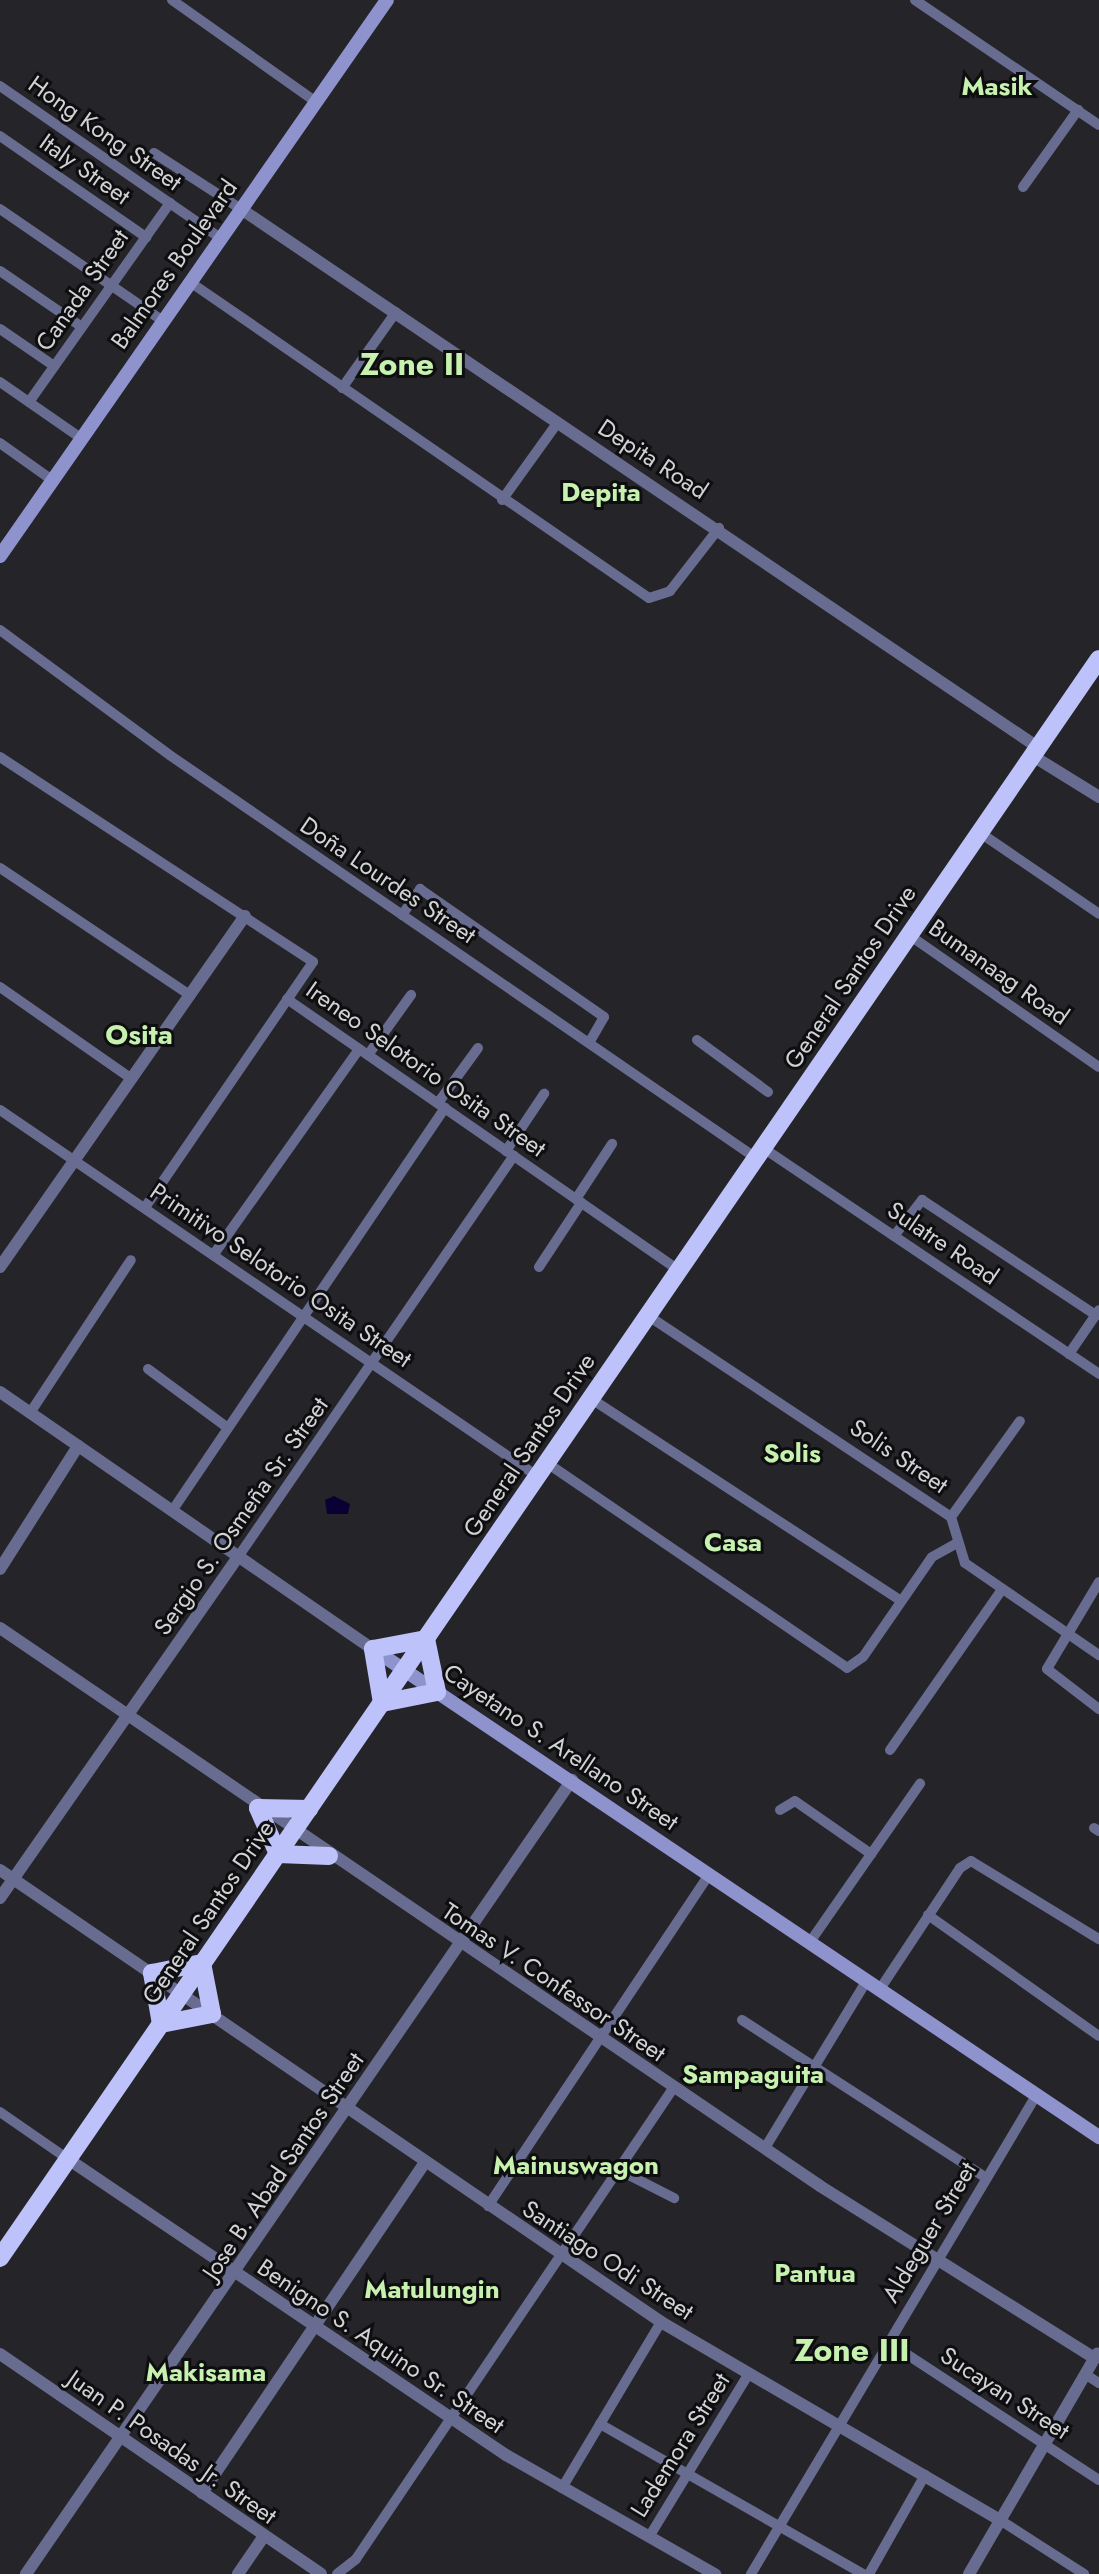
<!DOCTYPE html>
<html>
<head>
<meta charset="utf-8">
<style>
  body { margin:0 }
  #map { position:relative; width:1099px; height:2574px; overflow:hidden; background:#252529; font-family:Jost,sans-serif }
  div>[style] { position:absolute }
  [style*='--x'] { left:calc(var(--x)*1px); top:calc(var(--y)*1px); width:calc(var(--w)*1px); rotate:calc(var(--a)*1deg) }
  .water>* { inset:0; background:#0a0034 }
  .minor>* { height:10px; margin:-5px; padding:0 5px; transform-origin:5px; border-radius:5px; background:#686c90 }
  .tertiary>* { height:12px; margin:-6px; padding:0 6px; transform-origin:6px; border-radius:6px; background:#686c90 }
  .secondary>* { height:14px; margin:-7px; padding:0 7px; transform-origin:7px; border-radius:7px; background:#8e93cd }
  .trunk>* { height:18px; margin:-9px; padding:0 9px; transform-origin:9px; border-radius:9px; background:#bdc3fa }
  span { translate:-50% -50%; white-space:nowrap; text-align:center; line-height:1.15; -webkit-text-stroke:6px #0e0e10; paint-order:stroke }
  .street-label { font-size:24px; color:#d1d2d4 }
  .neighbourhood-label { font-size:26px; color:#c6f1ae; font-weight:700 }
  .quarter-label { font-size:28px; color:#c6f1ae; font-weight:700 }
  .district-label { font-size:32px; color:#c6f1ae; font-weight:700 }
</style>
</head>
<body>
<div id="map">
  <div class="water">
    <i style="clip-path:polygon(334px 1496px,350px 1504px,348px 1514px,327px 1514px,325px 1500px)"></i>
  </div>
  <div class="minor">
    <i style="--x:172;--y:0;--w:176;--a:35.3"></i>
    <i style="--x:915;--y:0;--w:222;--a:34.2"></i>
    <i style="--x:0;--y:86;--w:267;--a:34.6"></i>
    <i style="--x:0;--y:136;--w:178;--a:34.7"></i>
    <i style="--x:154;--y:153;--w:103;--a:32.8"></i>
    <i style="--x:1023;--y:187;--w:95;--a:-54.5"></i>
    <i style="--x:0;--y:209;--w:198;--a:34.5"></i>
    <i style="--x:0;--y:271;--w:99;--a:34.3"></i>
    <i style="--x:190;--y:282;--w:557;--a:34.55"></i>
    <i style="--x:649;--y:598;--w:22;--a:-18"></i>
    <i style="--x:670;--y:591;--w:80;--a:-52.1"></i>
    <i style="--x:0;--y:329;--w:65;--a:34.4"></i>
    <i style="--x:0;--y:382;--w:98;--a:34.7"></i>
    <i style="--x:342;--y:388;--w:93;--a:-54.6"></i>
    <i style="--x:29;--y:402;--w:244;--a:-54.7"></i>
    <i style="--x:0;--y:443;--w:64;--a:35.4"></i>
    <i style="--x:502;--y:500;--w:96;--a:-54.3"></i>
    <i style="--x:0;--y:630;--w:212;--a:36.4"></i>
    <i style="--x:171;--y:756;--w:710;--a:34.5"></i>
    <i style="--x:0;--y:757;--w:374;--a:33.2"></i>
    <i style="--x:313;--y:962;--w:297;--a:124.4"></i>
    <i style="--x:979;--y:832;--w:145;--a:34.3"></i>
    <i style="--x:0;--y:868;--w:229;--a:33.8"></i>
    <i style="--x:402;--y:915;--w:32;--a:-55"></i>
    <i style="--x:420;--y:889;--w:224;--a:34.8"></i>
    <i style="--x:604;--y:1017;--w:30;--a:120"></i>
    <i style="--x:909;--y:935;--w:231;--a:34.8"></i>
    <i style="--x:0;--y:987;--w:161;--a:34.9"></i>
    <i style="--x:287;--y:999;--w:476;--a:34.7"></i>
    <i style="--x:697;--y:1040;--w:88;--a:36.2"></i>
    <i style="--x:368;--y:1055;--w:74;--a:-54.4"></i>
    <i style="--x:438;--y:1103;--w:68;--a:-54"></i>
    <i style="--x:0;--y:1110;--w:650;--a:34.28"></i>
    <i style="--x:763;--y:1148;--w:405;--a:33.9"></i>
    <i style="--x:506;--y:1151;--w:69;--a:-56.3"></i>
    <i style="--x:576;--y:1199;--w:66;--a:-56.8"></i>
    <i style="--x:894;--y:1236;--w:46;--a:-52.1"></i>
    <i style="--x:922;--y:1200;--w:209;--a:33.5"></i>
    <i style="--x:214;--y:1254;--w:251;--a:-54.7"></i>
    <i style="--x:539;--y:1267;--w:77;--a:-56.7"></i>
    <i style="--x:647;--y:1315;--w:365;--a:33.6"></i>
    <i style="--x:951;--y:1517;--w:48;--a:73.1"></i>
    <i style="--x:965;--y:1563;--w:163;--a:34.5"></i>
    <i style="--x:1069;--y:1354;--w:53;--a:-55.7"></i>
    <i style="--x:148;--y:1369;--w:99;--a:36.4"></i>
    <i style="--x:590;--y:1398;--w:371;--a:33.1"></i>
    <i style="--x:30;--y:1413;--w:183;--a:-56.6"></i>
    <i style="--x:547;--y:1463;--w:363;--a:34.3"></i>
    <i style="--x:847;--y:1668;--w:19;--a:-35"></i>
    <i style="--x:863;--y:1657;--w:121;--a:-55.4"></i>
    <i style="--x:932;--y:1557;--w:26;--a:-29"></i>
    <i style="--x:172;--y:1511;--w:487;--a:-55.9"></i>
    <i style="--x:951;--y:1517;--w:118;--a:-54.3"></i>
    <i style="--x:238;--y:1557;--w:487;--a:-55.5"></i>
    <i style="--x:1099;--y:1582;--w:101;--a:120.9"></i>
    <i style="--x:1047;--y:1669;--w:66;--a:37.6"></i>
    <i style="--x:890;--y:1750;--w:194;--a:-55.1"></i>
    <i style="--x:780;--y:1810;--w:17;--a:-31"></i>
    <i style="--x:795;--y:1801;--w:93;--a:34.9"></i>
    <i style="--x:1094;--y:1828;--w:6;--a:31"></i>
    <i style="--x:928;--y:1915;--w:209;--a:35.3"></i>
    <i style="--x:810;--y:1942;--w:193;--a:-55.2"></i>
    <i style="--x:880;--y:1989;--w:145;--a:-56.5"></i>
    <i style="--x:960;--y:1868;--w:13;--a:-32"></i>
    <i style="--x:971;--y:1861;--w:150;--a:31.4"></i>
    <i style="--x:742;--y:2020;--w:291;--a:32.9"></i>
    <i style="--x:0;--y:2112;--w:83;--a:34.7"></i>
    <i style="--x:765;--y:2148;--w:197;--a:-58.7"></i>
    <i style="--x:619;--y:2170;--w:62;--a:27"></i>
    <i style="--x:488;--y:2206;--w:399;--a:-56.3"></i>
    <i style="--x:888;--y:2342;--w:252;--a:33.2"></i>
    <i style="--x:1085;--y:2374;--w:17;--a:33"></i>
    <i style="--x:600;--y:2424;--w:303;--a:29.7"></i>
    <i style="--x:562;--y:2488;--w:193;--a:-59.2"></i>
    <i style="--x:1000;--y:2520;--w:100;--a:32.7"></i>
    <i style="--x:649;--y:2537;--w:190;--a:-58.6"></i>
    <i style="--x:337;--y:2574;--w:24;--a:-38"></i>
    <i style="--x:356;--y:2559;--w:569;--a:-56.03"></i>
    <i style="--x:751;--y:2574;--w:559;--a:-59.21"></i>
    <i style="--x:869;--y:2574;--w:114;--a:-60.5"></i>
  </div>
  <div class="tertiary">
    <i style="--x:241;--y:209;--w:963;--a:34.04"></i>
    <i style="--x:1033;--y:756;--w:78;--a:31.8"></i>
    <i style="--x:0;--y:1267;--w:428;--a:-55.1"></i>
    <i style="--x:0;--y:1392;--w:453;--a:34.6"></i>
    <i style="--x:0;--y:1569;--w:146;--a:-57.6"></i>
    <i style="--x:0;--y:1628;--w:992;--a:34.23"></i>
    <i style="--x:820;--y:2186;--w:324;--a:32.1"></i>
    <i style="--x:0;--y:1870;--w:801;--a:34.36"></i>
    <i style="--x:661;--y:2322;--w:393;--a:30.3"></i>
    <i style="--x:0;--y:1898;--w:416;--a:-55.1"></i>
    <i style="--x:68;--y:2159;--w:529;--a:34.05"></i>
    <i style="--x:506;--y:2455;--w:241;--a:29.7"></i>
    <i style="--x:0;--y:2354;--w:389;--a:34.4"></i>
    <i style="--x:202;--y:2493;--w:399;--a:-56"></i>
    <i style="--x:26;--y:2574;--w:964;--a:-55.49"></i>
    <i style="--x:238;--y:2574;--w:46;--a:-55.6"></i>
    <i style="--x:969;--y:2574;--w:255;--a:-59.8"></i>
  </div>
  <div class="secondary">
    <i style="--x:0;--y:556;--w:677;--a:-55.16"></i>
    <i style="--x:373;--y:1649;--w:875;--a:33.91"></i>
  </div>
  <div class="trunk">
    <i style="--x:382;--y:1703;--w:56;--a:-11.3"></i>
    <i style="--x:437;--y:1692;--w:54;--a:-101.7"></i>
    <i style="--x:382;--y:1703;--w:55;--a:-99.5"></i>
    <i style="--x:373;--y:1649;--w:54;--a:-10.7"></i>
    <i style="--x:309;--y:1809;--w:51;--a:-178.9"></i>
    <i style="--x:258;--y:1808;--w:50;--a:66.5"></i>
    <i style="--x:278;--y:1854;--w:51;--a:2.2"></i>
    <i style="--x:161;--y:2024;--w:52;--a:-11.1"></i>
    <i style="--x:212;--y:2014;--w:52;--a:-101.1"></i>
    <i style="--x:161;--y:2024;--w:52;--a:-100"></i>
    <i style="--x:152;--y:1973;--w:51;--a:-11.3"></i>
    <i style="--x:0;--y:2258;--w:1940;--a:-55.5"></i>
  </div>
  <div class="street-label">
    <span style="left:105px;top:133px;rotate:35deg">Hong Kong Street</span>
    <span style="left:85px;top:169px;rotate:35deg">Italy Street</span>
    <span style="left:174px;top:264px;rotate:-55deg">Balmores Boulevard</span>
    <span style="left:82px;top:290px;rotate:-55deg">Canada Street</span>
    <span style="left:653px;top:459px;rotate:33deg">Depita Road</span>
    <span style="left:388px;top:880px;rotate:34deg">Doña Lourdes Street</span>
    <span style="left:999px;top:972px;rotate:35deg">Bumanaag Road</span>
    <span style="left:850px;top:977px;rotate:-56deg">General Santos Drive</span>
    <span style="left:426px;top:1069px;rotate:35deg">Ireneo Selotorio Osita Street</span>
    <span style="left:943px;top:1243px;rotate:34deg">Sulatre Road</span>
    <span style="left:281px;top:1275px;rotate:34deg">Primitivo Selotorio Osita Street</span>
    <span style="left:529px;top:1445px;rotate:-56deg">General Santos Drive</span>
    <span style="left:899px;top:1456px;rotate:34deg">Solis Street</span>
    <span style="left:241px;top:1516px;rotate:-55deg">Sergio S. Osmeña Sr. Street</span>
    <span style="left:561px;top:1747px;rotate:34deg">Cayetano S. Arellano Street</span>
    <span style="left:208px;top:1912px;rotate:-56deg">General Santos Drive</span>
    <span style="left:554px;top:1982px;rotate:34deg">Tomas V. Confessor Street</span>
    <span style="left:283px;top:2166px;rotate:-56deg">Jose B. Abad Santos Street</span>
    <span style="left:929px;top:2232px;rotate:-59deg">Aldeguer Street</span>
    <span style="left:608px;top:2260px;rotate:33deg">Santiago Odi Street</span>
    <span style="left:381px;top:2346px;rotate:34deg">Benigno S. Aquino Sr. Street</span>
    <span style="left:1005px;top:2393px;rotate:33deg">Sucayan Street</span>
    <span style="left:680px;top:2445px;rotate:-58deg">Lademora Street</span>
    <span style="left:172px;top:2447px;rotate:35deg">Juan P. Posadas Jr. Street</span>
  </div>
  <div class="neighbourhood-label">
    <span style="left:997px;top:87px">Masik</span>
    <span style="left:601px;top:493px">Depita</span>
    <span style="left:792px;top:1454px">Solis</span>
    <span style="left:733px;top:1543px">Casa</span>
    <span style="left:753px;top:2075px">Sampaguita</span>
    <span style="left:576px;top:2166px">Mainuswagon</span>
    <span style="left:815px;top:2274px">Pantua</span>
    <span style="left:432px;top:2290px">Matulungin</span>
    <span style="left:206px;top:2373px">Makisama</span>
  </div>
  <div class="quarter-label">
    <span style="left:139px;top:1035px">Osita</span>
  </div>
  <div class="district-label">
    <span style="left:412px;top:364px">Zone II</span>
    <span style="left:852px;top:2350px">Zone III</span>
  </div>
</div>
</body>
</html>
